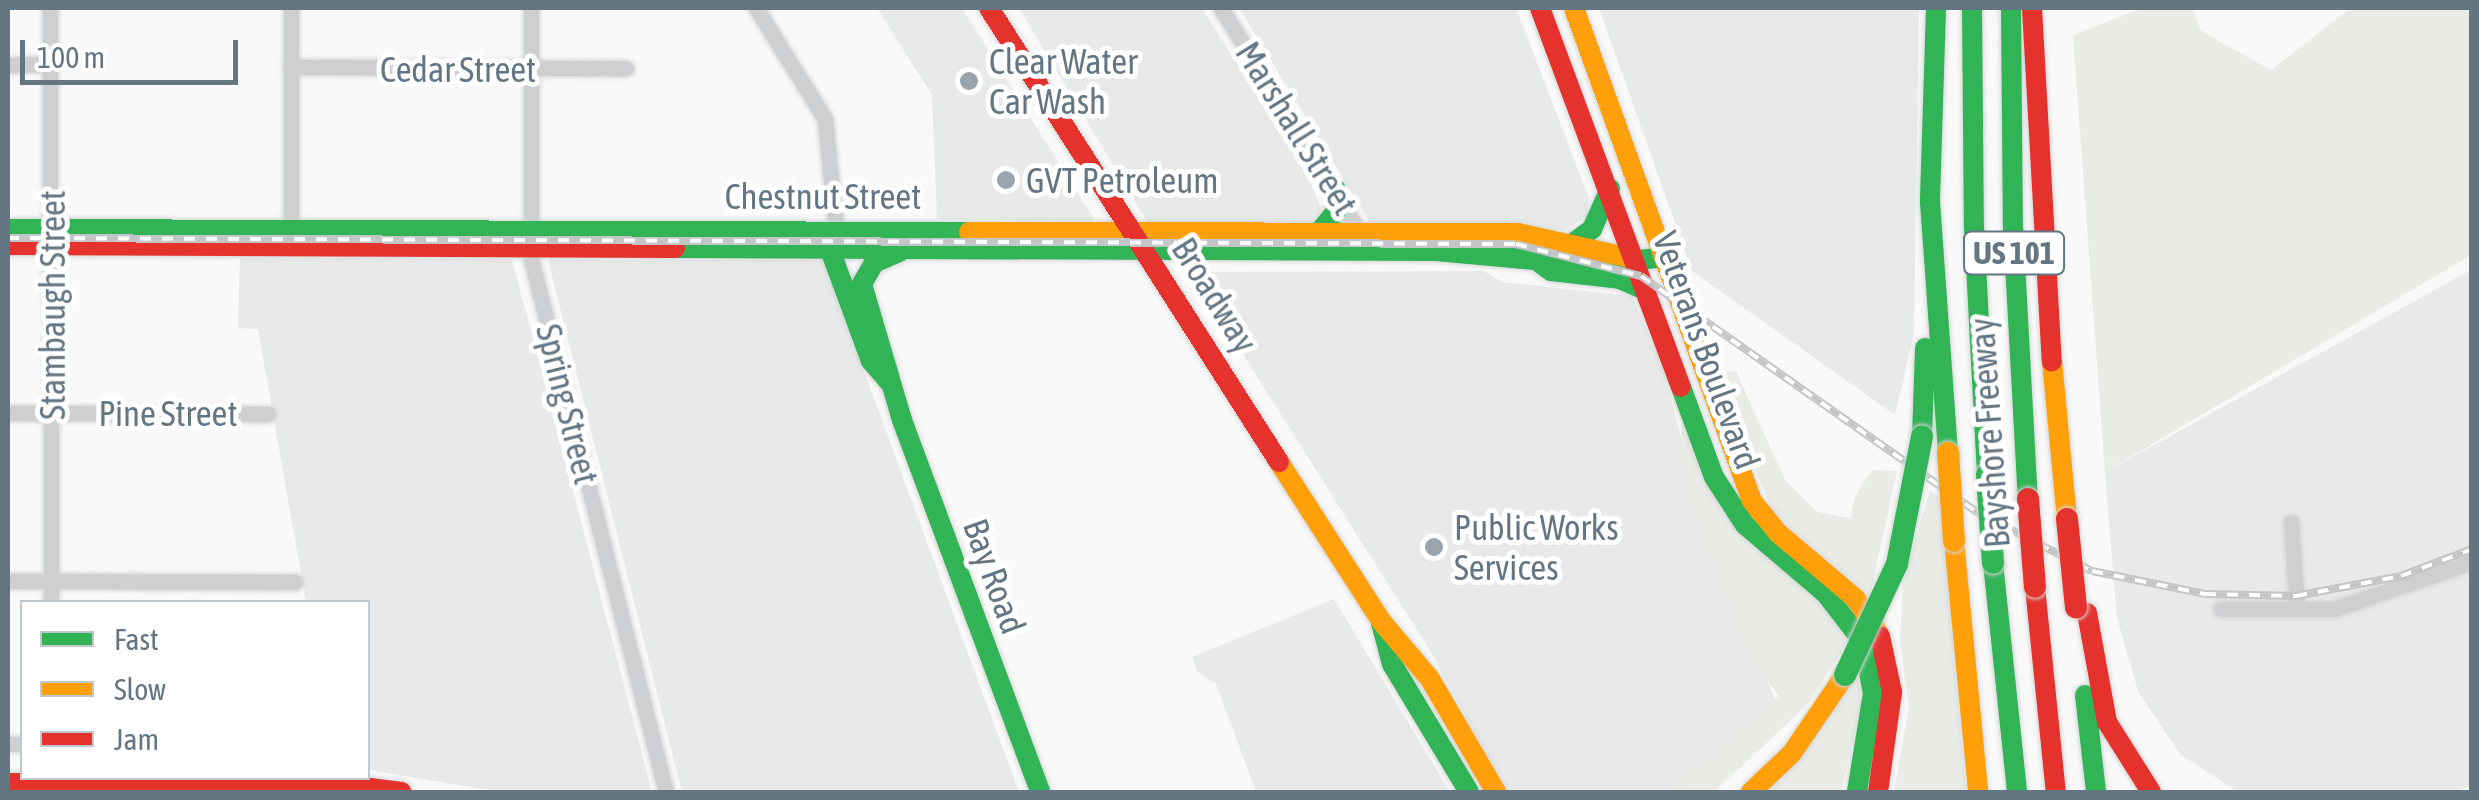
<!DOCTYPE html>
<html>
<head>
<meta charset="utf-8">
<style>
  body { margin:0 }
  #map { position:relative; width:2479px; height:800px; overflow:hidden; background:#f9f9f9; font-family:"Asap Condensed",sans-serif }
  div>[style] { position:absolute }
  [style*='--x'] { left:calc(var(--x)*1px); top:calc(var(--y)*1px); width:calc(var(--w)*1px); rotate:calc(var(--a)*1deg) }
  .built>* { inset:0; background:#e8e9e9 }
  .green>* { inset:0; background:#e8ebe6 }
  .roads { filter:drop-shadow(0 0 2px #d5d6d7) drop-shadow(0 0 2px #d5d6d7) }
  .street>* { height:15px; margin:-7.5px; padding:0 7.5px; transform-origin:7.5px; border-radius:7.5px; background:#cecfd0 }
  .fast>* { height:20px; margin:-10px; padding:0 10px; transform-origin:10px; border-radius:10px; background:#30b455 }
  .slow>* { height:20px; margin:-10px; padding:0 10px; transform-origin:10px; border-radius:10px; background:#ff9f0a }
  .jam>* { height:20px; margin:-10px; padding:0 10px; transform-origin:10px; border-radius:10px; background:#e5322d }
  .rail>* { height:8px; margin-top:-4px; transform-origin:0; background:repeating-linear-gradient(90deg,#fff 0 11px,#c3c5c6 0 22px); box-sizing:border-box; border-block:2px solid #c3c5c6 }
  .bridges { filter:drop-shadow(0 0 2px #d5d6d6) drop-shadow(0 0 2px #d5d6d6) }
  .fast-bridge>* { height:22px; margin:-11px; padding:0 11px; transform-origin:11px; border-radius:11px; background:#30b455 }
  .slow-bridge>* { height:22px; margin:-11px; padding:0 11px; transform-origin:11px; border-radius:11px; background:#ff9f0a }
  .jam-bridge>* { height:22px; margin:-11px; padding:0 11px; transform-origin:11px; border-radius:11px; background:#e5322d }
  .dots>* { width:28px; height:28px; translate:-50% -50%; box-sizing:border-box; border:5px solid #fff; border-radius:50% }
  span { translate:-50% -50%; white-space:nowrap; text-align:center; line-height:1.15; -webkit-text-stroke:10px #fff; paint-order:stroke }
  .shield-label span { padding:2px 8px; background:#fff; border:2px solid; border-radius:8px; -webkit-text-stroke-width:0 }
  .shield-label { font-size:32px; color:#657683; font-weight:700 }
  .poi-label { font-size:35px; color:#657683 }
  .left { translate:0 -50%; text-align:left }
  .street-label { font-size:35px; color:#657683 }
  .frame { position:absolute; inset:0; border:10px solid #657683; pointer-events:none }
  .legend { position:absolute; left:20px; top:600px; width:350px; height:180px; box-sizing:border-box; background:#fff; border:2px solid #c1c8cd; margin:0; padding:12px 18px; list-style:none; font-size:30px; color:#657683 }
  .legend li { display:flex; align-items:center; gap:20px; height:50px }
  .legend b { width:50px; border:2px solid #c1c8cd }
  .scale { position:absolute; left:20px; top:40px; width:218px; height:45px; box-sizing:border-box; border:5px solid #657683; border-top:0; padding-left:12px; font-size:30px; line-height:35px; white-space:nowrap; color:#657683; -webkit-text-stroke:8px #fff; paint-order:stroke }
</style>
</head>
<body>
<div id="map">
  <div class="built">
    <i style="clip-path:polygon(877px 8px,962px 8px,1095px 221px,937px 219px,932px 95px)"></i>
    <i style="clip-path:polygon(1019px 8px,1202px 8px,1309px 179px,1324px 216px,1316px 225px,1148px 223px)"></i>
    <i style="clip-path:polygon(1239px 8px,1516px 8px,1589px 198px,1587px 216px,1566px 230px,1371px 224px)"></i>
    <i style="clip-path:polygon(1599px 8px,1919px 8px,1914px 334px,1895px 415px,1692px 271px)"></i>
    <i style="clip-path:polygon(240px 258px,512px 259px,652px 792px,501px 792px,368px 770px,368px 602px,306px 602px,258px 329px,238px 328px)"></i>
    <i style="clip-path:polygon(548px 260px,823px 260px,1019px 792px,682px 792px)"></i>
    <i style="clip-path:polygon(2471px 270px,2471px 785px,2455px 792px,2238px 792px,2180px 754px,2138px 691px,2117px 618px,2105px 472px)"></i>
    <i style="clip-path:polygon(1484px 271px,1502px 282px,1632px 296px,1662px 366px,1694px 485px,1782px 719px,1695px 792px,1505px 792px,1434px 657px,1191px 272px)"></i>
    <i style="clip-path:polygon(1334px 599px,1450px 792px,1256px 792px,1216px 684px,1197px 671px,1192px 657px)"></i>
  </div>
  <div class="green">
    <i style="clip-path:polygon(2143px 8px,2192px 8px,2201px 31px,2271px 70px,2351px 8px,2471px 8px,2471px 255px,2105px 472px,2073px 35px)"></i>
    <i style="clip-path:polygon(1736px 371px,1785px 480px,1817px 512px,1851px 518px,1855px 496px,1872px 470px,1897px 471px,1870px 596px,1774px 514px,1723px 391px,1720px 373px)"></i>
    <i style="clip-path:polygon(1682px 414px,1703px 476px,1851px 637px,1808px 704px,1714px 792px,1669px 788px,1719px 752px,1779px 696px,1751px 659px,1693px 507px,1681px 459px)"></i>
    <i style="clip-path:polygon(1930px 490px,1939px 497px,1966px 792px,1894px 792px,1909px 707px,1900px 642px,1903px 582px)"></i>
    <i style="clip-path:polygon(1860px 663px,1861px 705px,1841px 792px,1769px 792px)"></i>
  </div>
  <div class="roads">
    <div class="street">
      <i style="--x:50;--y:8;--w:594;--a:89.9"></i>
      <i style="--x:531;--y:8;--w:251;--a:90"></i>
      <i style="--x:531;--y:259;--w:550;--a:75.79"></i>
      <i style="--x:756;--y:8;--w:131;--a:58.1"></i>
      <i style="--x:825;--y:119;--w:113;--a:84.4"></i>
      <i style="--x:1221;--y:8;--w:270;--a:58.3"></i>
      <i style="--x:8;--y:65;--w:42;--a:-1.4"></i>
      <i style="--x:290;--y:67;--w:336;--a:0.2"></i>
      <i style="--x:291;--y:230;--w:222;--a:-90"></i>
      <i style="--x:8;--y:413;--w:260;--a:0.2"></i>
      <i style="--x:2291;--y:522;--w:86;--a:86"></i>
      <i style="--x:8;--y:581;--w:287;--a:0.2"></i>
      <i style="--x:2221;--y:609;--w:113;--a:0"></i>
      <i style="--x:2334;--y:609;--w:146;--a:-18.8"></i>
      <i style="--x:8;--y:744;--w:14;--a:0"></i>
    </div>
    <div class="fast">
      <i style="--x:1936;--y:8;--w:194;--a:91.8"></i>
      <i style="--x:1930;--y:202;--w:252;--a:85.9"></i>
      <i style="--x:1972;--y:8;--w:219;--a:89.5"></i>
      <i style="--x:1974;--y:227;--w:248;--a:87"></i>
      <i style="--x:2011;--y:8;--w:218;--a:89.5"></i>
      <i style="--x:2013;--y:226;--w:273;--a:86.9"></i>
      <i style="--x:8;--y:229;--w:961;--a:0.18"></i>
      <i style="--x:1320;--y:231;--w:26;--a:-51"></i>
      <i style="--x:1336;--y:211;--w:23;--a:-92"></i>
      <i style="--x:1573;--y:243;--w:24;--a:-36"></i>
      <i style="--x:1592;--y:229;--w:44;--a:-65.8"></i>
      <i style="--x:829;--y:247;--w:121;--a:69.8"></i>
      <i style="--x:871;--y:361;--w:28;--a:49"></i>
      <i style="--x:675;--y:248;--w:761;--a:0.23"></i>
      <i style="--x:1436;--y:251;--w:154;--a:5.2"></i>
      <i style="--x:1589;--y:265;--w:77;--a:-5.9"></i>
      <i style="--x:901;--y:251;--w:30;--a:156"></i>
      <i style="--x:874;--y:263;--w:24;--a:120"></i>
      <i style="--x:862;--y:284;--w:142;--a:73.6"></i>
      <i style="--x:902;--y:420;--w:397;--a:69.6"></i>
      <i style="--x:1537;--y:261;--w:17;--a:36"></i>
      <i style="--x:1551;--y:271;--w:69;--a:6.6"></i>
      <i style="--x:1620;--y:279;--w:27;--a:24"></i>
      <i style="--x:1681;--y:387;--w:96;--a:69.9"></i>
      <i style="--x:1714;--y:477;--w:57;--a:57.1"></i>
      <i style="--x:1745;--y:525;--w:106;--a:40.4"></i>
      <i style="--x:1826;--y:594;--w:61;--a:52.4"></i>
      <i style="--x:1863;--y:642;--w:52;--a:78.9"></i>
      <i style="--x:1873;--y:693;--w:100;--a:99.2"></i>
      <i style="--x:1922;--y:436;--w:88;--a:-88"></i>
      <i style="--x:1993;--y:563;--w:230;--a:84"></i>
      <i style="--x:1381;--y:623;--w:42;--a:75"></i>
      <i style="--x:1392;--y:664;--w:149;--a:59"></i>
      <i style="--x:2085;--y:695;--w:98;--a:83.5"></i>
    </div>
    <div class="slow">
      <i style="--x:1574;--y:8;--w:524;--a:70.15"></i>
      <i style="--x:1752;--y:501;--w:41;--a:50.9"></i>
      <i style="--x:1778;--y:533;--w:102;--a:40.2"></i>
      <i style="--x:1856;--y:599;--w:44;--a:57"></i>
      <i style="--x:969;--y:232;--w:549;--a:0.1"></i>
      <i style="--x:1518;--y:233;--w:115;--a:12.6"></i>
      <i style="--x:2052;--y:361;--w:159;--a:84.6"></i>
      <i style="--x:1279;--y:462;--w:189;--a:57.3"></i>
      <i style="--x:1381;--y:621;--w:76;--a:49.8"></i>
      <i style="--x:1430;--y:679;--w:131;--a:59.7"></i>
      <i style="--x:1954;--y:541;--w:252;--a:84.5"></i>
      <i style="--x:1751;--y:792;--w:57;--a:-43.6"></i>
      <i style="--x:1792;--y:753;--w:94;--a:-55.8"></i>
    </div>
    <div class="jam">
      <i style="--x:989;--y:8;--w:539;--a:57.43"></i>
      <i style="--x:1540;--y:8;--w:404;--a:69.6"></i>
      <i style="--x:2032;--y:8;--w:354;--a:86.8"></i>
      <i style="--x:8;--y:245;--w:667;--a:0.26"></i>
      <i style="--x:2035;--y:587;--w:206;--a:84.2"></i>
      <i style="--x:2087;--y:613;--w:111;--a:79.6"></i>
      <i style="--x:2107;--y:722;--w:83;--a:57.8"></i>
      <i style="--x:8;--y:783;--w:330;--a:0.2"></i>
      <i style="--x:338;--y:784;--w:64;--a:7.2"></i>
      <i style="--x:1878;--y:792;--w:101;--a:-82"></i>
      <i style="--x:1892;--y:692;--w:57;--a:-102.1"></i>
    </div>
  </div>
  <div class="rail">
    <i style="--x:8;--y:238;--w:1508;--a:0.23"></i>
    <i style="--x:1516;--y:244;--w:129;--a:14.4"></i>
    <i style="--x:1641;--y:276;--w:414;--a:35.1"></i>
    <i style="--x:1980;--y:514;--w:126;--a:27"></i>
    <i style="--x:2092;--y:571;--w:115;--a:11.5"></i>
    <i style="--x:2205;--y:594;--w:91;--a:1.3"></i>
    <i style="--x:2296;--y:596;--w:107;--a:-10.8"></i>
    <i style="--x:2401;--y:576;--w:76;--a:-20.8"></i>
  </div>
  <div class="bridges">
    <div class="fast-bridge">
      <i style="--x:1987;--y:475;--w:88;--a:86.1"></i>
      <i style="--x:1845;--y:675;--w:123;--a:-64.9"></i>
      <i style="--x:1897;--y:564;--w:130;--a:-78.9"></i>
    </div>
    <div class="slow-bridge">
      <i style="--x:1948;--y:453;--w:88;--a:86.1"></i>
    </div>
    <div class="jam-bridge">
      <i style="--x:2028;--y:499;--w:88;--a:85.5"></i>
      <i style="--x:2067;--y:519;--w:89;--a:84.2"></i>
    </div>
  </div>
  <div class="dots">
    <i style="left:969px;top:81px;background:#99a4ac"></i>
    <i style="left:1006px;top:180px;background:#99a4ac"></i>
    <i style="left:1434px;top:547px;background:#99a4ac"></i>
  </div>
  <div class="shield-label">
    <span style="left:2014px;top:253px">US 101</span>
  </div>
  <div class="poi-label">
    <span class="left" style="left:989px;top:81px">Clear Water<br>Car Wash</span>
    <span class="left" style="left:1026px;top:180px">GVT Petroleum</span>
    <span class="left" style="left:1454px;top:547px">Public Works<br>Services</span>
  </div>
  <div class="street-label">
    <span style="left:458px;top:69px">Cedar Street</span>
    <span style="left:1297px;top:128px;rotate:58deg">Marshall Street</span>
    <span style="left:823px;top:196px">Chestnut Street</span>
    <span style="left:1215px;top:295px;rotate:58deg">Broadway</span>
    <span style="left:52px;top:305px;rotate:-90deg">Stambaugh Street</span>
    <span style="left:1707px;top:350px;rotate:70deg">Veterans Boulevard</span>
    <span style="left:568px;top:404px;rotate:76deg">Spring Street</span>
    <span style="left:168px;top:413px">Pine Street</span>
    <span style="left:1989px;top:433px;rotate:-94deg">Bayshore Freeway</span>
    <span style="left:995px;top:576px;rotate:70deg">Bay Road</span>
  </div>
  <div class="frame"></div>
  <ul class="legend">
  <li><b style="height:12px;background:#30b455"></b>Fast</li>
  <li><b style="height:12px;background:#ff9f0a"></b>Slow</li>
  <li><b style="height:12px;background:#e5322d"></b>Jam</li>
  </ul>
  <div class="scale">100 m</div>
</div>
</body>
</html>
